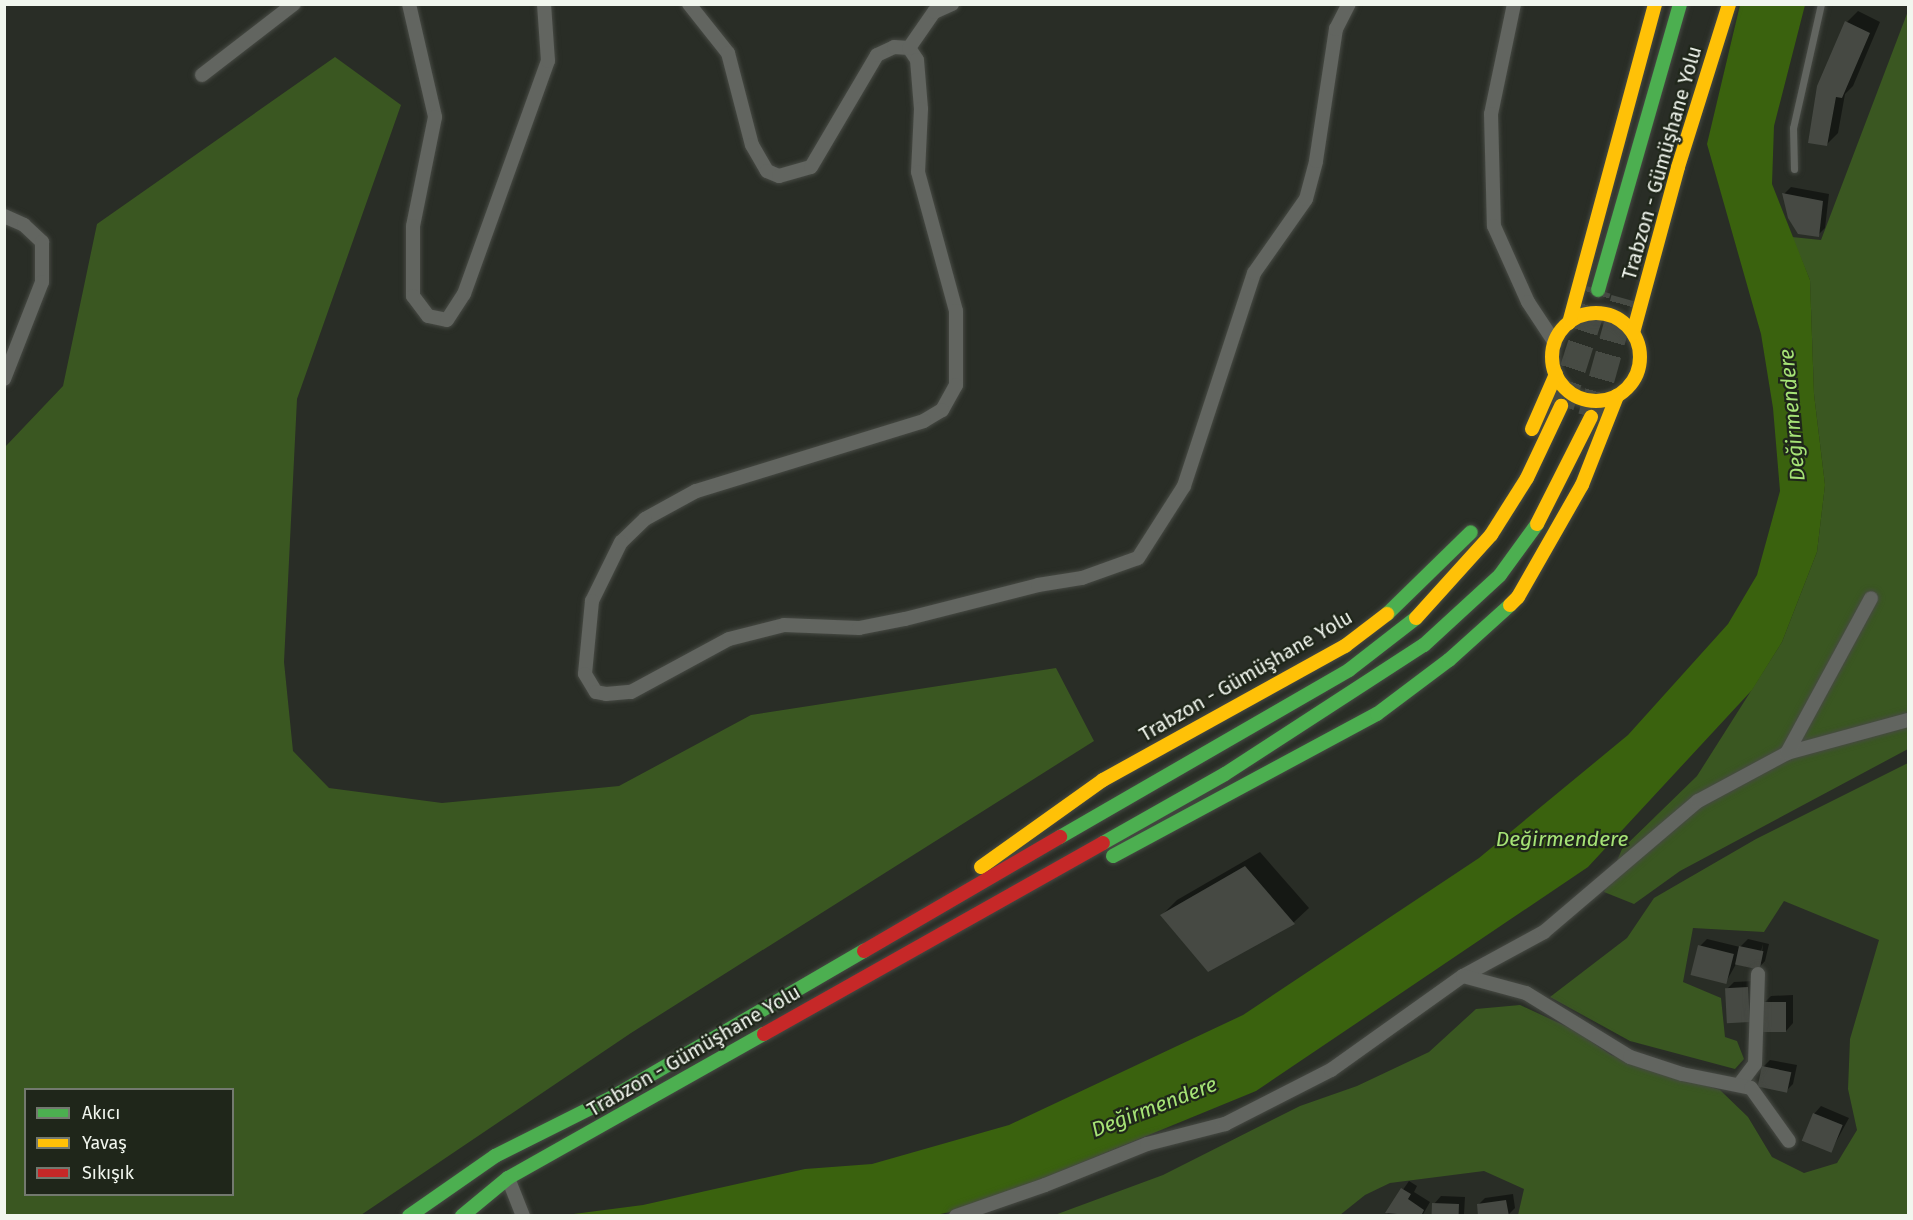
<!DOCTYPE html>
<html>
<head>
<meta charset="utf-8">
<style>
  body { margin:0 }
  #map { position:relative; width:1913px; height:1220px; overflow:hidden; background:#292d26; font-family:"Fira Sans",sans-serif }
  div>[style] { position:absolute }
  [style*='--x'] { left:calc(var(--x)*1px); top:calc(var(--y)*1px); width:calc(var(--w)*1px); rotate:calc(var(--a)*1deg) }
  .green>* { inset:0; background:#3a5721 }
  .water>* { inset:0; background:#3a620e }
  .shadow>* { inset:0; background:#0007 }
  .building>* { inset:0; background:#464943; transform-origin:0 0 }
  .highway-tunnel>* { height:26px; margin-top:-13px; transform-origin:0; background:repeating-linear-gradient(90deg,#474b44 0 26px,transparent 0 39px) }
  .roads { filter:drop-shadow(0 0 2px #474a44) drop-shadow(0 0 2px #474a44) }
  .lane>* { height:7px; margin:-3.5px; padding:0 3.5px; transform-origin:3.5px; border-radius:3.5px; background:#626560 }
  .street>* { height:14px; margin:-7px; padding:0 7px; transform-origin:7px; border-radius:7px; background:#626560 }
  .fast>* { height:14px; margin:-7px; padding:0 7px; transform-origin:7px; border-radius:7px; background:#4caf50 }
  .slow>* { height:14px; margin:-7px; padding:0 7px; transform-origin:7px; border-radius:7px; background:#ffc107 }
  .slow>.ring { margin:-7px; padding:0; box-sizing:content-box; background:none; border:14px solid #ffc107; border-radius:50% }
  .jam>* { height:14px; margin:-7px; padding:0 7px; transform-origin:7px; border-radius:7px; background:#c62828 }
  span { translate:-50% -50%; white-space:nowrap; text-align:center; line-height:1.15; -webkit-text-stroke:4.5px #1f261a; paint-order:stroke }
  .street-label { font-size:20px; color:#f1f6ee }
  .water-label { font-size:21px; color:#a6e376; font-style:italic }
  .frame { position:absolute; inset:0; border:6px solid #f1f6ee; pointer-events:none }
  .legend { position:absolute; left:24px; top:1088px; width:210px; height:108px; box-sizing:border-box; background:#1f261a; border:2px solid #73796f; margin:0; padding:8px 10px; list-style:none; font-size:18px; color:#f1f6ee }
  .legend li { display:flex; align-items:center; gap:12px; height:30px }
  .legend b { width:30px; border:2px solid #73796f }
</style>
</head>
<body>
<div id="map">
  <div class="green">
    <i style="clip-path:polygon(1908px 11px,1908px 749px,1680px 871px,1634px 904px,1604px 892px,1622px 849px,1697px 776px,1782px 642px,1817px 552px,1825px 485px,1814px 394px,1810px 280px,1792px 237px,1821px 240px)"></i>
    <i style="clip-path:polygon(evenodd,335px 57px,401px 105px,297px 399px,284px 662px,293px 751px,329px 788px,442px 803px,619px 786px,751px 715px,1056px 668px,1094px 741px,631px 1033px,361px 1215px,5px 1215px,5px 447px,63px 386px,97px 224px,335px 57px,26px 1090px,232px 1090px,232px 1194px,26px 1194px,26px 1090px)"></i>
    <i style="clip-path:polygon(1908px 763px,1908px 1215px,1518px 1215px,1524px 1189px,1484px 1171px,1390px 1183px,1365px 1195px,1340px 1215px,1052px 1216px,1163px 1175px,1300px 1106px,1357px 1086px,1429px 1052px,1476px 1009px,1520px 1005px,1574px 1030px,1611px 1055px,1720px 1090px,1748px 1117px,1772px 1157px,1804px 1173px,1837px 1163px,1857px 1130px,1848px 1089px,1850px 1039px,1879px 940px,1784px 901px,1764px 932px,1693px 928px,1683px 982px,1721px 998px,1725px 1037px,1737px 1041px,1744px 1059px,1735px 1069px,1630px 1041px,1550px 997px,1627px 938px,1654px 898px,1756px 839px)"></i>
  </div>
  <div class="water">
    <i style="clip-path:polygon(1740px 5px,1805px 5px,1774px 126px,1772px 184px,1810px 280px,1814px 394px,1825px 485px,1817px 552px,1782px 642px,1752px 690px,1588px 867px,1256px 1091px,971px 1208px,930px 1216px,558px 1216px,643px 1205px,805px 1169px,872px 1164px,1009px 1125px,1243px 1015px,1479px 858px,1628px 735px,1728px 624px,1757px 575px,1780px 491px,1773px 408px,1761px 334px,1707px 144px)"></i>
  </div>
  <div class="shadow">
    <i style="clip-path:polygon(1858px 11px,1880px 22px,1853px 86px,1845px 94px,1838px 133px,1827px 144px,1847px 22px)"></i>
    <i style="clip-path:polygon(1791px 187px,1829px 194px,1825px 228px,1818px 235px,1784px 194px)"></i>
    <i style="clip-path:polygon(1260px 852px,1309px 908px,1294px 922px,1209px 970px,1162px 915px,1177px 900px)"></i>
    <i style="clip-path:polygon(evenodd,1707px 939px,1740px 947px,1748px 939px,1769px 944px,1765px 961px,1758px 969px,1736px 964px,1726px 982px,1700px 946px,1707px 939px,1763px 944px,1761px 962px,1758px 962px,1763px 944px)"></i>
    <i style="clip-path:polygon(1755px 981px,1750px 1021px,1727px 989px,1734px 982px)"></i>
    <i style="clip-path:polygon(1793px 995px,1793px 1023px,1786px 1031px,1764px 1003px,1771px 996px)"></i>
    <i style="clip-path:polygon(1770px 1060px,1797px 1065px,1793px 1084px,1786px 1091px,1763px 1067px)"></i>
    <i style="clip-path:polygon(1821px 1106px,1849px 1118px,1831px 1151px,1814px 1114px)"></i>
    <i style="clip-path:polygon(1409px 1181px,1417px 1186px,1414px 1192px,1430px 1202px,1422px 1216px,1391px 1216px,1387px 1213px)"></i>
    <i style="clip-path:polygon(1513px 1194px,1515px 1208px,1508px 1215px,1478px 1205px,1485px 1198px)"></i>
    <i style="clip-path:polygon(1441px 1196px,1465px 1197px,1464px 1214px,1433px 1216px,1434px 1204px)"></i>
  </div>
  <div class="building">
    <i style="clip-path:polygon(1845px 21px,1870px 33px,1842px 98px,1836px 97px,1827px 146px,1808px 143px,1817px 86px)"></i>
    <i style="clip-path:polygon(1782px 193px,1823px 201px,1819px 237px,1798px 234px,1788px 218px)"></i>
    <i style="clip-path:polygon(1245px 866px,1295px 924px,1208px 972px,1160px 915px)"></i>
    <i style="left:1698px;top:945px;width:37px;height:31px;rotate:14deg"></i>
    <i style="left:1739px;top:946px;width:25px;height:19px;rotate:12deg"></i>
    <i style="left:1748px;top:987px;width:35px;height:23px;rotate:87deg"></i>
    <i style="left:1762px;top:1002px;width:24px;height:30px"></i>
    <i style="left:1762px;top:1066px;width:30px;height:21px;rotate:12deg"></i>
    <i style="left:1813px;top:1113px;width:32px;height:30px;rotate:22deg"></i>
    <i style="clip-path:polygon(1401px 1188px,1411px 1194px,1408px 1199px,1424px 1210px,1421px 1216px,1385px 1213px)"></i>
    <i style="clip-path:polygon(1506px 1200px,1509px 1216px,1478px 1216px,1477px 1204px)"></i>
    <i style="left:1432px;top:1203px;width:27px;height:13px;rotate:2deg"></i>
  </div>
  <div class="highway-tunnel">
    <i style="--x:1561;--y:406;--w:122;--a:-72.3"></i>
    <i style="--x:1591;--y:417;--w:123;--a:-74.4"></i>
  </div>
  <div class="roads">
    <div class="lane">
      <i style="--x:1794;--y:169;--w:41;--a:-91.4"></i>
      <i style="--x:1793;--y:128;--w:127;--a:-77.3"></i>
    </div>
    <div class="street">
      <i style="--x:409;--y:4;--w:116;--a:77"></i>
      <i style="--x:435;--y:117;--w:111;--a:101.4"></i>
      <i style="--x:413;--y:226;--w:70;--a:90"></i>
      <i style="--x:413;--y:296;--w:25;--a:53"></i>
      <i style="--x:428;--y:316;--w:19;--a:12"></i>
      <i style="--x:447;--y:320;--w:31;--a:-57"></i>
      <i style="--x:464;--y:294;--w:248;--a:-70.2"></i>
      <i style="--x:548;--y:61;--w:57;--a:-94"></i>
      <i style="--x:689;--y:4;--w:63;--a:51.5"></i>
      <i style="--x:728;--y:53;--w:95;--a:75.4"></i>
      <i style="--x:752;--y:145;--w:30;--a:60"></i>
      <i style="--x:767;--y:171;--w:13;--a:23"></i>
      <i style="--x:779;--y:176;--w:33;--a:-16"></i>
      <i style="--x:811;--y:167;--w:130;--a:-59.5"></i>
      <i style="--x:877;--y:55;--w:19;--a:-25"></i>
      <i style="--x:894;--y:47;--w:15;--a:4"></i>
      <i style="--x:909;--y:48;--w:14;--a:56"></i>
      <i style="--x:917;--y:60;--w:49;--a:85.3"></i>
      <i style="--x:921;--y:109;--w:63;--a:92.7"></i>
      <i style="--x:918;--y:172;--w:144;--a:74.7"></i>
      <i style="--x:956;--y:311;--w:74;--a:90"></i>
      <i style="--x:956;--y:385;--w:29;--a:119"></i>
      <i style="--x:942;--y:410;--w:21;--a:149"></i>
      <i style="--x:924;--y:421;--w:239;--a:162.9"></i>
      <i style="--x:696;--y:491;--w:58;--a:151.2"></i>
      <i style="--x:645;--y:519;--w:33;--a:136"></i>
      <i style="--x:621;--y:542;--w:66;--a:116.2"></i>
      <i style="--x:592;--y:601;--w:73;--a:95.5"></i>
      <i style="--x:585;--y:674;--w:21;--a:59"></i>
      <i style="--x:596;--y:692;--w:10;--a:11"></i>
      <i style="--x:606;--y:694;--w:25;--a:-5"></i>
      <i style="--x:631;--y:692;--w:111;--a:-28.4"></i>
      <i style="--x:729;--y:639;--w:57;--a:-14.3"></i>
      <i style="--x:784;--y:625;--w:75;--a:2.3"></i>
      <i style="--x:859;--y:628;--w:47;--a:-11.1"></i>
      <i style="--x:905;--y:619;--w:137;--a:-14.3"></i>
      <i style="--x:1038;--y:585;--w:45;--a:-9"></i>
      <i style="--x:1082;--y:578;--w:59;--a:-19.7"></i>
      <i style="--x:1138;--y:558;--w:85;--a:-57.4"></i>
      <i style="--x:1184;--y:486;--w:224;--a:-71.8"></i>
      <i style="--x:1254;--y:273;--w:90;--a:-54.9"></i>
      <i style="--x:1306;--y:199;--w:39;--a:-75"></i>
      <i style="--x:1316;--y:161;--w:134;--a:-81.4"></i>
      <i style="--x:1336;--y:29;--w:28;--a:-63"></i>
      <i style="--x:1514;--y:4;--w:112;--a:101.8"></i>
      <i style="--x:1491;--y:114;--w:112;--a:88.5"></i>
      <i style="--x:1494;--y:226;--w:83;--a:65.9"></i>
      <i style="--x:1528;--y:302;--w:49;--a:56.6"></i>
      <i style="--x:909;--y:48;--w:44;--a:-55.2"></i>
      <i style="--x:934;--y:12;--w:20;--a:-24"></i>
      <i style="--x:202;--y:75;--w:116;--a:-37.7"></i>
      <i style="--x:4;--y:216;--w:22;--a:24"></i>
      <i style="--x:24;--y:225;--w:25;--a:43"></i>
      <i style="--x:42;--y:242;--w:40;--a:90"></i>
      <i style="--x:42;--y:282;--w:104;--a:111.4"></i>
      <i style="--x:1787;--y:753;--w:125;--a:-15.3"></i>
      <i style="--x:1463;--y:976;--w:92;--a:-28.5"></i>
      <i style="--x:1544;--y:932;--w:202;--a:-40.4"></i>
      <i style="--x:1698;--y:801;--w:101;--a:-28.3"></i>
      <i style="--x:1787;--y:753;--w:176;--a:-61.5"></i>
      <i style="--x:1739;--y:1085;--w:26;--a:-53"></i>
      <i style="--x:1755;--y:1064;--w:90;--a:-88.1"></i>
      <i style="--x:508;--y:1178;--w:41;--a:68.5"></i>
      <i style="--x:956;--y:1216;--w:94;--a:-19.2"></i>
      <i style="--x:1045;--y:1185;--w:110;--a:-21.9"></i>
      <i style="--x:1147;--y:1144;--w:81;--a:-14.4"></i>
      <i style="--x:1225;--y:1124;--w:119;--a:-27"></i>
      <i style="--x:1331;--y:1070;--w:162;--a:-35.5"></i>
      <i style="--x:1463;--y:976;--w:65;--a:15.1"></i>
      <i style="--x:1526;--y:993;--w:122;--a:31.6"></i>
      <i style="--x:1630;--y:1057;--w:55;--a:18.1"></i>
      <i style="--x:1682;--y:1074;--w:70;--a:11.5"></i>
      <i style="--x:1751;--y:1088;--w:65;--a:54.4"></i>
    </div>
    <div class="fast">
      <i style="--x:1598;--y:290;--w:298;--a:-74"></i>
      <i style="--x:1387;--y:614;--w:117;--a:-44.3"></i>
      <i style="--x:1060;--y:837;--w:334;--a:-30"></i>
      <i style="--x:1349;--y:670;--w:85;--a:-37.8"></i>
      <i style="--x:1103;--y:843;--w:140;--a:-29.5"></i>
      <i style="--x:1225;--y:774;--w:237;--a:-33"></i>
      <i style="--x:1424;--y:645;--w:103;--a:-42.6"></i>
      <i style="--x:1500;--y:575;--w:63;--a:-54"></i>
      <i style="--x:1113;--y:856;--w:300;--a:-28.3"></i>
      <i style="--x:1377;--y:714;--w:90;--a:-36.9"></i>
      <i style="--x:1449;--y:660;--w:82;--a:-42"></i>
      <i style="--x:409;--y:1216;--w:105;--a:-34.9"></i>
      <i style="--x:495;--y:1156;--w:130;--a:-26.6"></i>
      <i style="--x:611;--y:1098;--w:293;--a:-30.2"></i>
      <i style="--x:462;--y:1216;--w:60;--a:-39.6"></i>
      <i style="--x:508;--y:1178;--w:294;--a:-29.4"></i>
    </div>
    <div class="slow">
      <i class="ring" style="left:1552px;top:313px;width:74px;height:74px"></i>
      <i style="--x:1569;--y:323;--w:330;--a:-74.9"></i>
      <i style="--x:1633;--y:333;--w:172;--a:-74.8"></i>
      <i style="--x:1678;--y:167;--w:171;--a:-72.6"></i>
      <i style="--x:1532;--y:429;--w:60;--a:-66.4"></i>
      <i style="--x:1537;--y:524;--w:120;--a:-63.2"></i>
      <i style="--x:1510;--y:605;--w:11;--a:-45"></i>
      <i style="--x:1518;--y:597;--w:129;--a:-60.3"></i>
      <i style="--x:1582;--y:485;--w:96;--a:-68.5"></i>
      <i style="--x:1416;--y:618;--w:112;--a:-47.9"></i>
      <i style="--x:1491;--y:535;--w:67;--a:-57.7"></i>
      <i style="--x:1527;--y:478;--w:80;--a:-64.7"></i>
      <i style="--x:981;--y:867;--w:150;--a:-35.5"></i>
      <i style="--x:1103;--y:780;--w:277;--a:-29"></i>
      <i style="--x:1345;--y:646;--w:53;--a:-37.3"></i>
    </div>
    <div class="jam">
      <i style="--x:864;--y:951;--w:227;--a:-30.2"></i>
      <i style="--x:764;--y:1034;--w:389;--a:-29.4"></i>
    </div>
  </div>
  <div class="street-label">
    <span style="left:1662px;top:163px;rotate:-74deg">Trabzon - Gümüşhane Yolu</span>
    <span style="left:1246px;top:676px;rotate:-30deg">Trabzon - Gümüşhane Yolu</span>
    <span style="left:694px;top:1051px;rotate:-30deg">Trabzon - Gümüşhane Yolu</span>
  </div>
  <div class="water-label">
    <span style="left:1792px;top:415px;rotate:-95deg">Değirmendere</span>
    <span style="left:1562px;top:839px">Değirmendere</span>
    <span style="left:1154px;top:1107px;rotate:-21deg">Değirmendere</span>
  </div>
  <div class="frame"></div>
  <ul class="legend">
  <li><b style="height:8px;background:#4caf50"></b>Akıcı</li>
  <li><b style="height:8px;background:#ffc107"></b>Yavaş</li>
  <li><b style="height:8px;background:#c62828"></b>Sıkışık</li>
  </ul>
</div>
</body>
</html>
